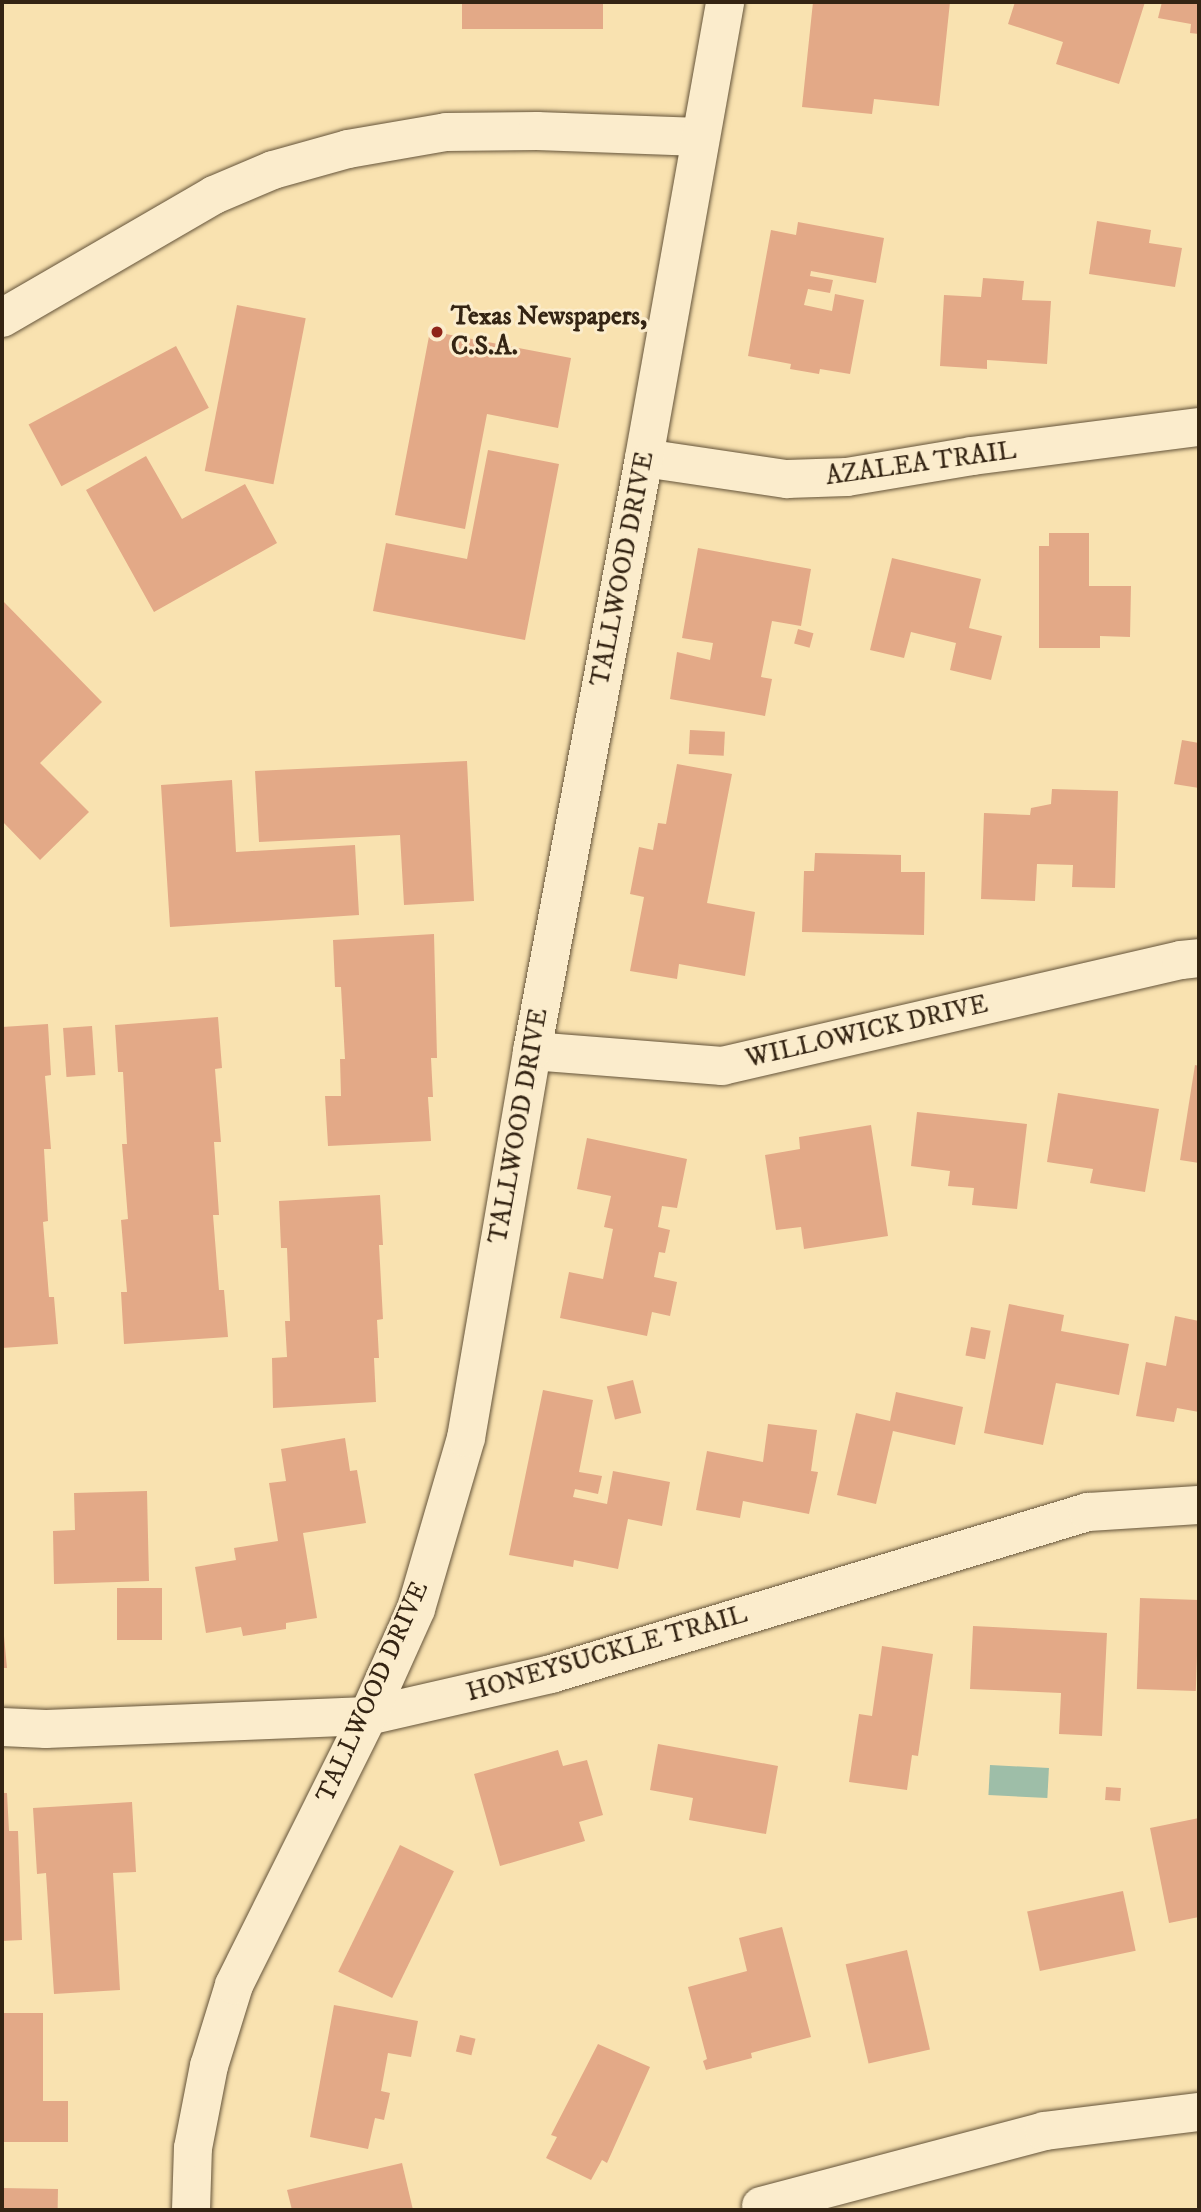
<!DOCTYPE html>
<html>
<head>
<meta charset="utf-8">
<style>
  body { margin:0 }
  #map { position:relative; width:1201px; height:2212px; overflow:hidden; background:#f9e2b0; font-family:"IM FELL DW Pica",serif }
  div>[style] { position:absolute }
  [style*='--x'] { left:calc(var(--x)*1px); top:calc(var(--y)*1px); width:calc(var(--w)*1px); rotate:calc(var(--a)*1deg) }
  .water>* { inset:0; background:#9ebea8; transform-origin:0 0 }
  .building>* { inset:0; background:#e3a987; transform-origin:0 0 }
  .roads { filter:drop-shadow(0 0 2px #65543a) drop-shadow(0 0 2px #65543a) }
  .minor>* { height:38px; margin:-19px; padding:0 19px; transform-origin:19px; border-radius:19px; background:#fbeccc }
  .dots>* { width:19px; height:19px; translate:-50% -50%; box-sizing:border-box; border:4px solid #fbeccc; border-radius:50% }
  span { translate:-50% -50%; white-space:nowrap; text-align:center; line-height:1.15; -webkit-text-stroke:6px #fbeccc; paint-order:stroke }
  .poi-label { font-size:26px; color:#342413; font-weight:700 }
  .left { translate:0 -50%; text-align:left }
  .street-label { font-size:26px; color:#342413 }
  .frame { position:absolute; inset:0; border:4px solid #342413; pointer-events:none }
</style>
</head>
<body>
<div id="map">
  <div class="water">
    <i style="left:990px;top:1765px;width:59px;height:30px;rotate:3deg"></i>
  </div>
  <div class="building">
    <i style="left:462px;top:2px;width:141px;height:27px"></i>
    <i style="clip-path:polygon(813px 2px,950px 2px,939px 106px,874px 99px,872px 114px,802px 107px)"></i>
    <i style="clip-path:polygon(1015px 2px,1145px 2px,1119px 84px,1056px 64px,1063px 42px,1008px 24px)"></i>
    <i style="clip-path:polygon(1162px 2px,1199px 2px,1199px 34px,1190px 33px,1191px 24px,1158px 18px)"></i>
    <i style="clip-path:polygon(1097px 221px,1151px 230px,1149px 243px,1182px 248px,1175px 287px,1089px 274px)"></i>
    <i style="clip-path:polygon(798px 222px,884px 238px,876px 283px,811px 271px,810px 276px,833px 280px,830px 293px,808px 289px,804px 305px,832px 311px,835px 294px,864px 300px,850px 374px,820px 369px,819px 374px,790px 369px,791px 364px,748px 356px,771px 230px,796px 235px)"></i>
    <i style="clip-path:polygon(983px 278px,1024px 281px,1022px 300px,1051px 301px,1047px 364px,987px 360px,987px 369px,940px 366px,944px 295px,981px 297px)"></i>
    <i style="left:237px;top:305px;width:70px;height:169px;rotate:11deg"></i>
    <i style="clip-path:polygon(430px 331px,571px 358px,558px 428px,487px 414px,465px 529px,395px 515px)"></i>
    <i style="left:176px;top:346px;width:70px;height:167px;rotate:62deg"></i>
    <i style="clip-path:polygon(488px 450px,559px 464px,525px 640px,373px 611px,386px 543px,467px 559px)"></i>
    <i style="clip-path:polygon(146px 456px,182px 519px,245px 484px,277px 543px,154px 612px,86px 490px)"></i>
    <i style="clip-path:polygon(1049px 533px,1089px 533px,1089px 586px,1131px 586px,1130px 637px,1100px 636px,1100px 648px,1039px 648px,1039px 546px,1049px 546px)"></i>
    <i style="clip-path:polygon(698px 548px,811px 569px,801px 626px,772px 621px,761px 677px,772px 679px,765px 716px,670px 699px,677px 652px,710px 660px,713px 643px,682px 638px)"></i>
    <i style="clip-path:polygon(892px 558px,981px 579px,969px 628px,1002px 636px,991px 680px,950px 670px,956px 643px,911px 632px,904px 658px,870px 650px)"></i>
    <i style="clip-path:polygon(2px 600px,102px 702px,40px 763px,89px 812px,40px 860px,2px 821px)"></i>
    <i style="left:798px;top:629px;width:16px;height:15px;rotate:15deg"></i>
    <i style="left:690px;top:730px;width:35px;height:24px;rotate:3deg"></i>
    <i style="clip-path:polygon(1182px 740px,1199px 743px,1199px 788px,1174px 784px)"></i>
    <i style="clip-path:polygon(467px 761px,474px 901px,404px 905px,400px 835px,259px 842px,255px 771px)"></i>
    <i style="clip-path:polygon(677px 764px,732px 774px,707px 903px,755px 912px,745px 976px,679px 964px,677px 979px,630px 971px,644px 897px,630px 894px,639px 847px,653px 850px,658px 823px,666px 824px)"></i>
    <i style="clip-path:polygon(232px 780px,236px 852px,355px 845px,359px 915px,170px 927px,161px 785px)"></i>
    <i style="clip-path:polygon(1052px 789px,1118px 791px,1115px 888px,1072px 887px,1073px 865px,1037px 864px,1035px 901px,981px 899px,984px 813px,1030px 815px,1031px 808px,1051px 804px)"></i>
    <i style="clip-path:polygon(815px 853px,901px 855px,901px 872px,925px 872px,924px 935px,802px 932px,804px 871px,814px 871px)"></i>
    <i style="clip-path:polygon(434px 934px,437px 1058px,431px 1058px,433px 1097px,428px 1097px,431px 1141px,328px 1146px,325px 1096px,341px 1096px,340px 1059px,345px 1059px,341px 987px,335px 987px,333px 940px)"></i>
    <i style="clip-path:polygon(218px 1017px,222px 1068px,215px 1069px,221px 1142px,214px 1142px,219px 1215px,213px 1215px,219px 1290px,224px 1290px,228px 1337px,124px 1344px,121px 1292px,127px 1292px,121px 1220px,128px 1219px,122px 1144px,127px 1144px,123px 1072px,118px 1072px,115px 1025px)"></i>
    <i style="clip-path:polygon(48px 1024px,51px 1075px,45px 1076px,51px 1149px,44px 1149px,48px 1221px,43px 1222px,49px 1297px,54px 1297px,58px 1344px,2px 1348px,2px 1027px)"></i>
    <i style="left:92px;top:1026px;width:49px;height:29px;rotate:86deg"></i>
    <i style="clip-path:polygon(1195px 1065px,1199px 1066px,1199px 1163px,1180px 1160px)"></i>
    <i style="clip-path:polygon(1058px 1093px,1159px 1109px,1145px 1192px,1090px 1183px,1093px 1169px,1047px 1162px)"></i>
    <i style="clip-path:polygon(917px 1112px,1027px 1124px,1017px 1209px,972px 1205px,974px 1188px,948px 1186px,950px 1171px,911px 1166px)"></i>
    <i style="clip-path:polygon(871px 1125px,888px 1236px,804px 1249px,801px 1227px,776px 1230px,765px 1155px,800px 1149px,799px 1137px)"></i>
    <i style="clip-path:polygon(587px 1138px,687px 1159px,677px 1208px,662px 1206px,658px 1227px,670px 1230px,665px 1253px,659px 1252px,654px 1277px,677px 1282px,670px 1316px,652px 1312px,647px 1336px,560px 1318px,569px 1272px,603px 1279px,613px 1229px,604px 1227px,611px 1196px,577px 1189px)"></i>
    <i style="clip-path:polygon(380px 1195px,383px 1245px,379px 1245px,383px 1319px,377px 1320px,379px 1358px,374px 1358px,376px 1402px,273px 1408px,272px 1358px,287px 1357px,285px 1321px,290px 1321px,287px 1248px,281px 1248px,279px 1201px)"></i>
    <i style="clip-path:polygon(1009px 1304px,1064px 1315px,1061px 1331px,1129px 1344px,1119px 1395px,1056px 1383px,1043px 1445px,984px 1433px)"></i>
    <i style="clip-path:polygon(1175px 1316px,1199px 1321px,1199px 1412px,1177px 1408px,1174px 1422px,1136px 1416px,1146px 1362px,1166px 1366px)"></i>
    <i style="left:971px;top:1327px;width:20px;height:29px;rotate:11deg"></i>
    <i style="left:633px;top:1380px;width:34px;height:27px;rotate:76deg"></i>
    <i style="clip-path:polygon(543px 1390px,593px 1400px,579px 1472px,602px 1476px,598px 1494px,575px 1489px,573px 1497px,607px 1504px,613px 1471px,670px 1482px,662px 1526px,628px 1519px,618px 1569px,574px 1560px,573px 1567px,509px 1555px)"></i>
    <i style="clip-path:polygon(896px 1392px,963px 1407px,955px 1445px,893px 1431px,876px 1504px,837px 1495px,856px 1413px,890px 1421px)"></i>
    <i style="clip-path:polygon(768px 1424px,817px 1430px,811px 1471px,818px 1472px,809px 1514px,743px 1501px,740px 1518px,696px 1510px,707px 1451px,763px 1462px)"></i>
    <i style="clip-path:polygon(345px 1438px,350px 1471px,357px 1470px,366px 1523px,303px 1533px,317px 1618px,286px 1623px,286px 1629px,243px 1636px,241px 1627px,206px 1633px,195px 1567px,236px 1560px,234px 1548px,278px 1541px,269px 1483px,286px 1481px,281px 1449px)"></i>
    <i style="clip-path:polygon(147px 1491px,149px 1581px,54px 1584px,53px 1531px,75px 1530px,74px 1493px)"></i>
    <i style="left:117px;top:1588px;width:45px;height:52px"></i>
    <i style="left:1140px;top:1598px;width:59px;height:91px;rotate:2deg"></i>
    <i style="clip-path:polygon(2px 1615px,7px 1668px,2px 1668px)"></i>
    <i style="clip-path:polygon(973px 1626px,1107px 1633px,1102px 1736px,1059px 1734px,1061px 1693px,970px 1689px)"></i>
    <i style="clip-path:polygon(882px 1646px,933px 1654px,918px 1756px,912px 1755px,907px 1790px,849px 1782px,859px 1714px,872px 1716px)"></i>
    <i style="clip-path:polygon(658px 1744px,778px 1766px,766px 1834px,689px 1820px,693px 1798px,650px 1790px)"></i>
    <i style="clip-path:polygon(558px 1750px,563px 1766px,587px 1760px,603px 1815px,579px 1822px,585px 1841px,500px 1866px,474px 1774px)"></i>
    <i style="left:1106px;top:1787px;width:15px;height:13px;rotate:4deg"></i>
    <i style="clip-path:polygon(2px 1793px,7px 1793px,9px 1831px,18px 1831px,22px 1940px,2px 1941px)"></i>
    <i style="clip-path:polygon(132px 1802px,136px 1872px,113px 1873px,120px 1990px,54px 1994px,46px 1873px,37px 1874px,33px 1808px)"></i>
    <i style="clip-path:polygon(1199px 1818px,1199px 1917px,1169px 1923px,1150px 1828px)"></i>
    <i style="left:400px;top:1845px;width:60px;height:141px;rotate:26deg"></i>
    <i style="left:1123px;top:1891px;width:61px;height:98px;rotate:78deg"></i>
    <i style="clip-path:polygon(782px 1927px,811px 2037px,751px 2053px,752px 2058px,706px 2070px,703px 2061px,707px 2059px,688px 1987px,747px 1971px,739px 1938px)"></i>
    <i style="left:907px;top:1950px;width:102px;height:63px;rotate:77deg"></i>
    <i style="clip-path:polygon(334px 2005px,418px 2021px,411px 2057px,388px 2053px,381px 2091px,390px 2093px,384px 2120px,375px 2118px,368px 2149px,310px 2137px)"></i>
    <i style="clip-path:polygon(2px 2013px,43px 2013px,43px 2101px,68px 2101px,68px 2142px,2px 2142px)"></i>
    <i style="left:460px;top:2035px;width:16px;height:17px;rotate:14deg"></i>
    <i style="clip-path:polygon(598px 2044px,650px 2067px,607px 2163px,602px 2160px,591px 2180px,546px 2158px,557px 2137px,551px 2135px)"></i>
    <i style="clip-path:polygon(402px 2163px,413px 2210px,292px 2210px,287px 2190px)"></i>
    <i style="left:2px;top:2188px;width:56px;height:22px;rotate:1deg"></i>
  </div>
  <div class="roads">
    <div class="minor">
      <i style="--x:2;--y:318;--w:245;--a:-30.1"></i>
      <i style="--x:214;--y:195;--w:64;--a:-23"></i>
      <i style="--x:273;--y:170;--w:78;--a:-15.6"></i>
      <i style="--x:348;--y:149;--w:99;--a:-9.8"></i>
      <i style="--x:446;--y:132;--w:91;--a:-0.6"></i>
      <i style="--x:537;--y:131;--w:163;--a:2.1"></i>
      <i style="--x:644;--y:458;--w:145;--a:8.4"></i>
      <i style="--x:787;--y:479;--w:60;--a:-1.9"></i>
      <i style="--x:847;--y:477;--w:127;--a:-9.5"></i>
      <i style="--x:972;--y:456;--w:229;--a:-7.3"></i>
      <i style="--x:532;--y:1051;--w:191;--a:4.5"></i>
      <i style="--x:722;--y:1066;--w:471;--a:-13"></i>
      <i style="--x:1181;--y:960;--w:18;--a:-6"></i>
      <i style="--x:2;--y:1727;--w:44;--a:2.6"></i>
      <i style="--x:46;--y:1729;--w:322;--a:-2.3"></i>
      <i style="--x:368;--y:1716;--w:188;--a:-12.9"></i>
      <i style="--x:551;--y:1674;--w:561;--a:-16.79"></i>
      <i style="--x:1088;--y:1512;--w:111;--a:-3.6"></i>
      <i style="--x:761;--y:2206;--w:293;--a:-14.8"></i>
      <i style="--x:1044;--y:2131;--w:156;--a:-7"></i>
      <i style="--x:191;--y:2210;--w:62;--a:-88.2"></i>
      <i style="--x:193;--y:2148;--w:84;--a:-79"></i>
      <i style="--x:209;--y:2066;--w:85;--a:-72.8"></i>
      <i style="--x:234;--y:1985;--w:301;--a:-63.5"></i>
      <i style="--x:368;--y:1716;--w:117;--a:-65.8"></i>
      <i style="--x:416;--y:1609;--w:178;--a:-73.7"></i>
      <i style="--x:466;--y:1438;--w:393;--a:-80.3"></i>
      <i style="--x:532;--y:1051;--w:603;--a:-79.3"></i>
      <i style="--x:644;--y:458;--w:463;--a:-79.9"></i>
    </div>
  </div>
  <div class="dots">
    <i style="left:437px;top:332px;background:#8f2418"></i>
  </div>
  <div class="poi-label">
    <span class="left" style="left:451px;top:332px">Texas Newspapers,<br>C.S.A.</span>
  </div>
  <div class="street-label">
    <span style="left:921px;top:464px;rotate:-8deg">AZALEA TRAIL</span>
    <span style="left:623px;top:569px;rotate:-79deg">TALLWOOD DRIVE</span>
    <span style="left:867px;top:1032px;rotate:-13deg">WILLOWICK DRIVE</span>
    <span style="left:519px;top:1126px;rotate:-80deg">TALLWOOD DRIVE</span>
    <span style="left:607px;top:1654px;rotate:-16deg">HONEYSUCKLE TRAIL</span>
    <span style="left:373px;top:1692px;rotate:-66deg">TALLWOOD DRIVE</span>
  </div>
  <div class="frame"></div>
</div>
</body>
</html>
